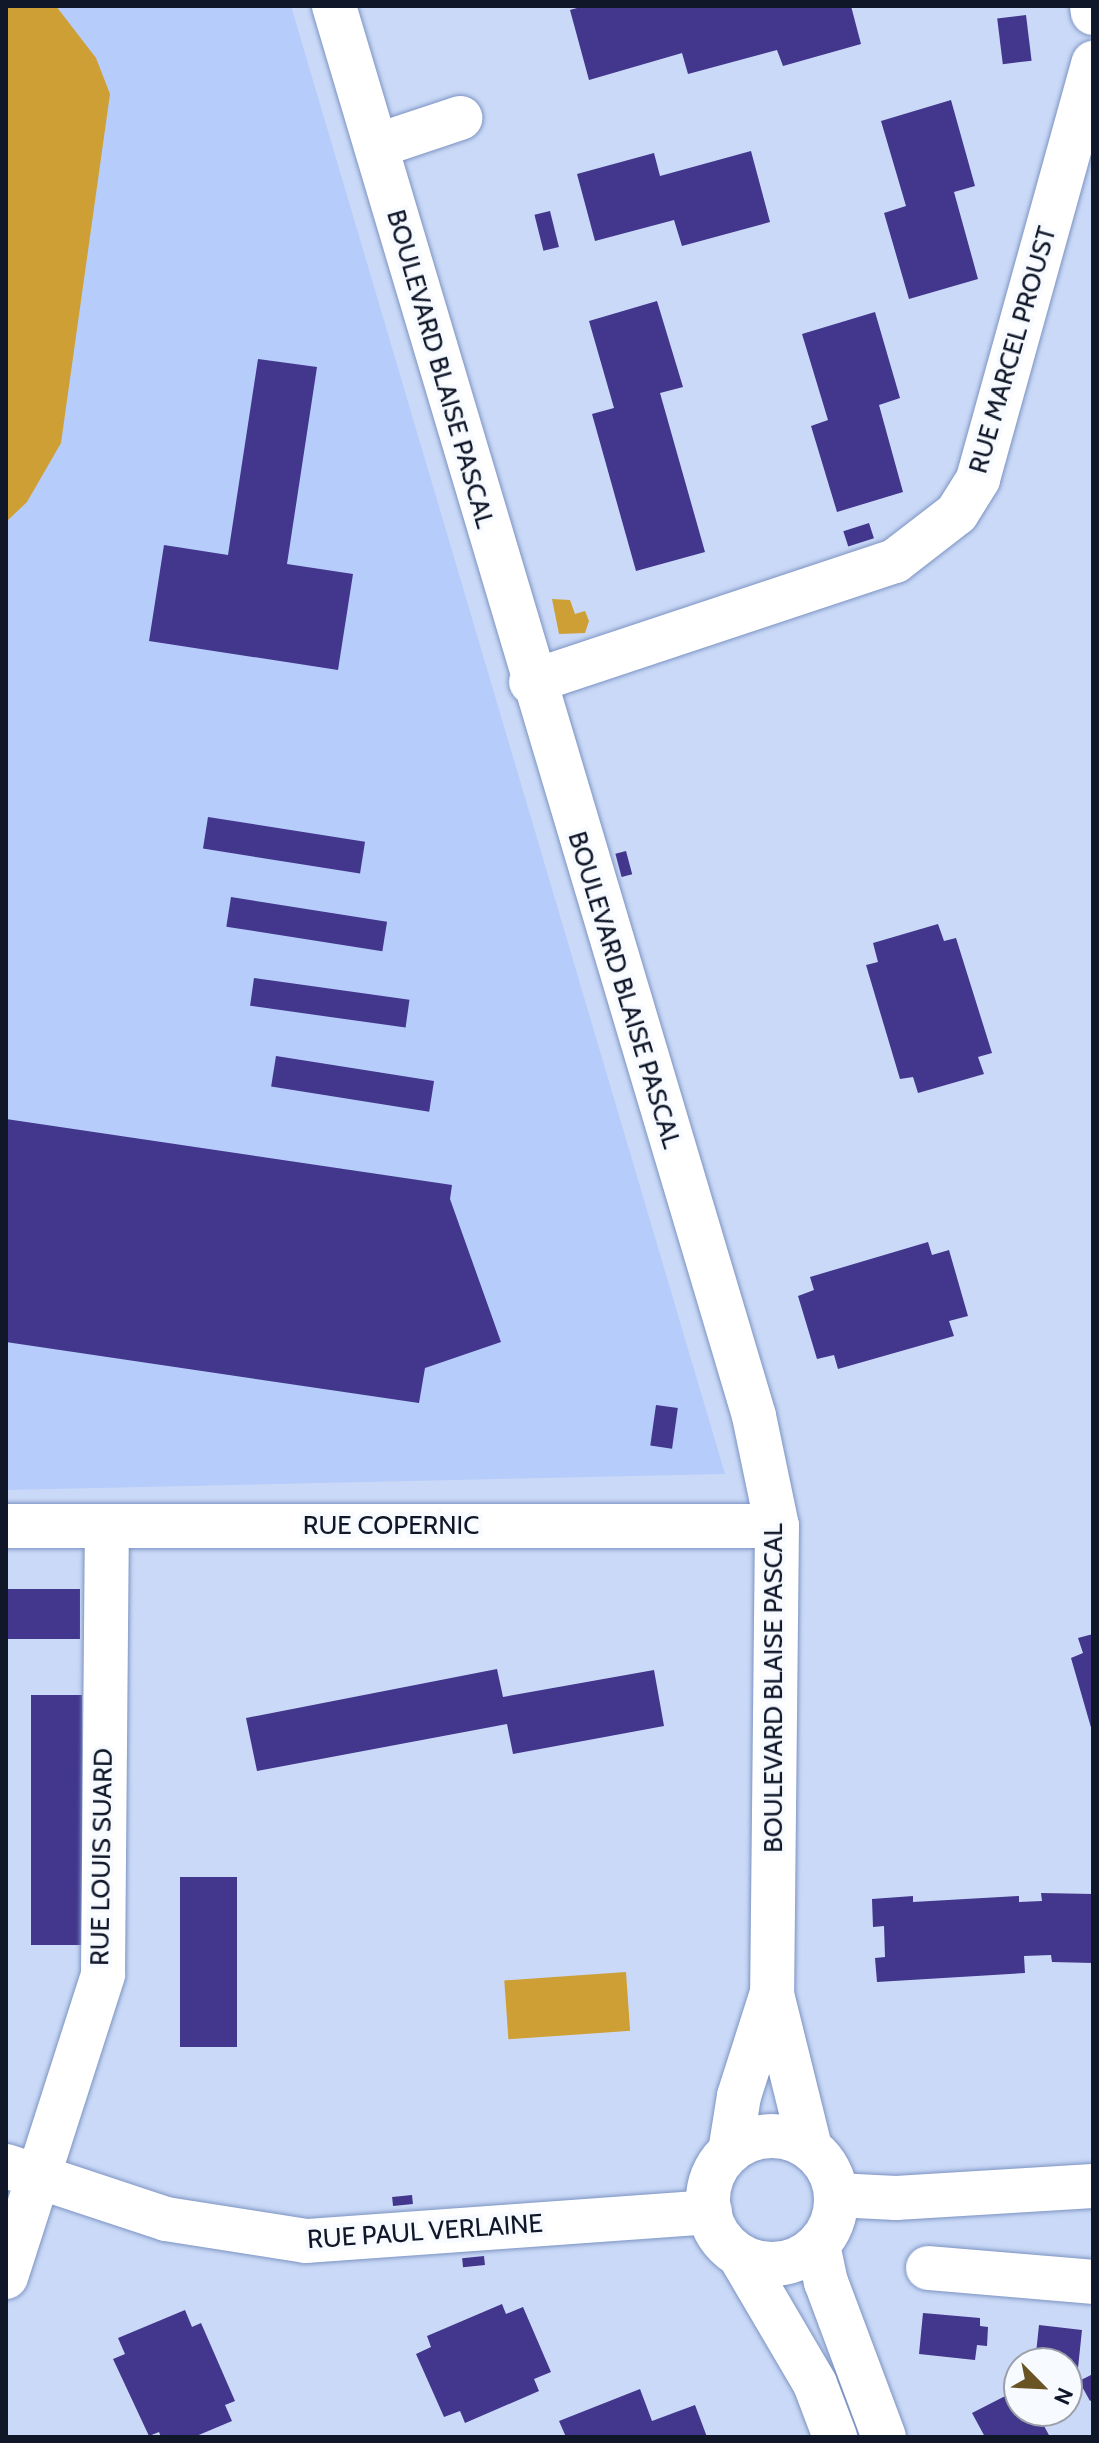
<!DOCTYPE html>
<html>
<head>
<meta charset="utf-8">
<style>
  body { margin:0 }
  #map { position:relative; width:1099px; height:2443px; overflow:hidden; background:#cad9f7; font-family:Cabin,sans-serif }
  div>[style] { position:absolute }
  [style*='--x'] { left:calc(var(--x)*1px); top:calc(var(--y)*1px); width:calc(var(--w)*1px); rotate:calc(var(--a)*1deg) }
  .built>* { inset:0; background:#b6ccfa }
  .green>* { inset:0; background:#cd9f34; transform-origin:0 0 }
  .building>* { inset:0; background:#42368d; transform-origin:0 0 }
  .roads { filter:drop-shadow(0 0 2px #7c93c2) drop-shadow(0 0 2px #7c93c2) }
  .minor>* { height:44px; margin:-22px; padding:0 22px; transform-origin:22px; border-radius:22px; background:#fff }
  .minor>.ring { margin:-22px; padding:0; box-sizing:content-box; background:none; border:44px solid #fff; border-radius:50% }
  span { translate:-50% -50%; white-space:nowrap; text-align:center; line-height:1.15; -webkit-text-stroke:8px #f7faff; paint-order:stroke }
  .street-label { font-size:26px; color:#0f1729 }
  .frame { position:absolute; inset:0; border:8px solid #0f1729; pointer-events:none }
  .north { position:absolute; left:1003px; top:2347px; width:80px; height:80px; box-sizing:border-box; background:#f7faff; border:2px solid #9a9fa9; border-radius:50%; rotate:114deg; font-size:22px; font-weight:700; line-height:32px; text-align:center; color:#0f1729 }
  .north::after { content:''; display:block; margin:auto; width:28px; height:36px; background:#6b5424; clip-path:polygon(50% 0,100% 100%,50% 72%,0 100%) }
</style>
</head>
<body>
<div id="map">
  <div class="built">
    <i style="clip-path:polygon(6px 6px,291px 6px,725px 1474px,6px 1490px)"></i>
  </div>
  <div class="green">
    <i style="clip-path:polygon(6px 6px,56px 6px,96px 58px,110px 94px,61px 443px,27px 502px,6px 522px)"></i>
    <i style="clip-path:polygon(552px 599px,570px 600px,575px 614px,585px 611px,589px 621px,585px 633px,559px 634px)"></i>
    <i style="left:626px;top:1972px;width:59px;height:122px;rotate:86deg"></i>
  </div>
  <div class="building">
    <i style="clip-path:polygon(584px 6px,851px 6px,861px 44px,783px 66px,777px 50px,688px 74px,682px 53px,589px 80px,570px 10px)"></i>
    <i style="left:1026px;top:15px;width:46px;height:29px;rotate:83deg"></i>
    <i style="clip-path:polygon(951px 100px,975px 186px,954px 192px,978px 279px,909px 299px,884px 213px,906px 206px,881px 121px)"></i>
    <i style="clip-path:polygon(751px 151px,770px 222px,682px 246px,674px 220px,595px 241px,577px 174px,654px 153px,660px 176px)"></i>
    <i style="left:550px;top:211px;width:37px;height:16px;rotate:76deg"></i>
    <i style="clip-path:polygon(657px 301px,683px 387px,660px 393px,705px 552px,636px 571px,592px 414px,614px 408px,589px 321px)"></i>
    <i style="clip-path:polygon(875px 312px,900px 398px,879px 405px,903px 492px,837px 512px,811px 426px,828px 420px,802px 334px)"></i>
    <i style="clip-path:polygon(258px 359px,317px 367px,287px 564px,353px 574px,338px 670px,149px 641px,164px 545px,228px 555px)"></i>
    <i style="left:869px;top:523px;width:16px;height:27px;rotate:72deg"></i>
    <i style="left:208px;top:817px;width:159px;height:32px;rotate:9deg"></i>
    <i style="left:626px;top:851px;width:24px;height:11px;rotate:75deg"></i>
    <i style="left:231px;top:897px;width:158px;height:30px;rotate:9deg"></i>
    <i style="clip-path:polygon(938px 924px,944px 941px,956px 938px,992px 1053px,978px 1057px,984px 1074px,918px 1093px,913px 1077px,900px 1079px,866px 965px,878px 962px,873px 943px)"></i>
    <i style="left:254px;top:978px;width:157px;height:28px;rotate:8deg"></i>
    <i style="left:276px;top:1056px;width:160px;height:31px;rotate:9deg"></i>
    <i style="clip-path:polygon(6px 1119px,452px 1185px,450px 1199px,501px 1342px,425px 1368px,419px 1403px,6px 1342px)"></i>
    <i style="clip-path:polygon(928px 1242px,932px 1255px,949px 1250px,968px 1316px,949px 1321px,954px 1336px,838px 1369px,834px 1355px,817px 1359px,798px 1296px,814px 1290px,810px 1277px)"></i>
    <i style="left:656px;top:1405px;width:22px;height:41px;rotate:8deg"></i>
    <i style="left:6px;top:1589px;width:74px;height:50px"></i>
    <i style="clip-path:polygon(1093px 1634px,1093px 1731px,1092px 1731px,1071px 1658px,1083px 1653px,1078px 1638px)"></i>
    <i style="clip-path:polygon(497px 1669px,503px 1697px,654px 1670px,664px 1726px,513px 1754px,507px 1724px,257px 1771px,246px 1718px)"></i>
    <i style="left:31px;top:1695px;width:51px;height:250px"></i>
    <i style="left:180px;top:1877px;width:57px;height:170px"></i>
    <i style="clip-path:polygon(1041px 1893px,1093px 1894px,1093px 1963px,1052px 1962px,1051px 1955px,1024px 1956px,1025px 1973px,877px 1982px,875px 1958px,885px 1957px,884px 1926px,873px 1927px,872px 1899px,913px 1896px,913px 1902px,1019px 1896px,1019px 1902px,1042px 1901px)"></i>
    <i style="left:412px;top:2195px;width:9px;height:20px;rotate:84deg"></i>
    <i style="left:484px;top:2256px;width:9px;height:22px;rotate:84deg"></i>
    <i style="clip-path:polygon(502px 2304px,506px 2314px,523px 2307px,551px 2372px,534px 2379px,539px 2391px,465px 2423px,460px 2411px,444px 2417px,416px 2354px,431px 2347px,427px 2336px)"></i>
    <i style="clip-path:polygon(185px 2310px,192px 2327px,201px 2323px,235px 2401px,225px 2405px,232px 2421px,194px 2437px,161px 2437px,159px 2432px,149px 2436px,113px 2359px,125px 2354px,118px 2338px)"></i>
    <i style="clip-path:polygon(923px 2313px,980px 2318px,980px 2326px,988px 2327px,987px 2346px,977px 2345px,975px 2360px,919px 2354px)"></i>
    <i style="clip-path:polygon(1039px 2325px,1082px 2330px,1078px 2368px,1067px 2382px,1067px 2363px,1035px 2363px)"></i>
    <i style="clip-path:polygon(1093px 2374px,1093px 2399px,1090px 2401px,1079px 2381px)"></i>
    <i style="clip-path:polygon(640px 2389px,652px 2421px,695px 2405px,707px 2437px,566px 2437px,559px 2421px)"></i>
    <i style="clip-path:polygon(1019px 2389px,1019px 2411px,1036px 2411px,1050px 2437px,985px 2437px,972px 2413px)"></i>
  </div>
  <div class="roads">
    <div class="minor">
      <i style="--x:334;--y:6;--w:1471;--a:73.41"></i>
      <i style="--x:754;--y:1416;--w:112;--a:78.2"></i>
      <i style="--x:777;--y:1526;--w:468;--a:90.6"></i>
      <i style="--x:772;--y:1994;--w:159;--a:76.1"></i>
      <i style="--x:1092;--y:6;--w:7;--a:82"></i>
      <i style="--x:376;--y:146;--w:89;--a:-18.4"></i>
      <i style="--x:531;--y:682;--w:384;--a:-18.4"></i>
      <i style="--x:895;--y:561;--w:78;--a:-37.7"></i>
      <i style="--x:957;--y:513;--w:40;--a:-58"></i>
      <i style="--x:978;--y:479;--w:432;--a:-74.5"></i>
      <i style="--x:6;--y:1526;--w:771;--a:0"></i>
      <i class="ring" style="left:708px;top:2136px;width:84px;height:84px"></i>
      <i style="--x:730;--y:2152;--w:57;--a:-80.9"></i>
      <i style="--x:739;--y:2096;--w:105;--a:-72.3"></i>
      <i style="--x:6;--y:2166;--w:169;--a:18.3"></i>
      <i style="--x:166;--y:2219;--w:142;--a:8.9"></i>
      <i style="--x:306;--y:2241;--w:405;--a:-4.1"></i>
      <i style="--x:836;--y:2195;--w:60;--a:2.9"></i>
      <i style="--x:896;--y:2198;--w:197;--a:-3.5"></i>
      <i style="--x:818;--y:2245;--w:38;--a:78"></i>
      <i style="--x:826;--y:2282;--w:165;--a:69.5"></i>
      <i style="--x:740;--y:2256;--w:148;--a:59.6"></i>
      <i style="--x:815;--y:2384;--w:57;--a:69.3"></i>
      <i style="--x:928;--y:2268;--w:166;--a:4.8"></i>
      <i style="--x:6;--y:2277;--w:318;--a:-72.2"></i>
      <i style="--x:103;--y:1974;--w:446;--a:-89.5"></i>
    </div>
  </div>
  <div class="street-label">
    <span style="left:1013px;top:350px;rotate:-74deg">RUE MARCEL PROUST</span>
    <span style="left:440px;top:369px;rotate:74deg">BOULEVARD BLAISE PASCAL</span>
    <span style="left:624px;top:990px;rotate:73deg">BOULEVARD BLAISE PASCAL</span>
    <span style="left:391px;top:1526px">RUE COPERNIC</span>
    <span style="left:774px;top:1688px;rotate:-90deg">BOULEVARD BLAISE PASCAL</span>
    <span style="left:102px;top:1857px;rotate:-89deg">RUE LOUIS SUARD</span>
    <span style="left:425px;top:2232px;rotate:-4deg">RUE PAUL VERLAINE</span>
  </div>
  <div class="frame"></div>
  <div class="north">N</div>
</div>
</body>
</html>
